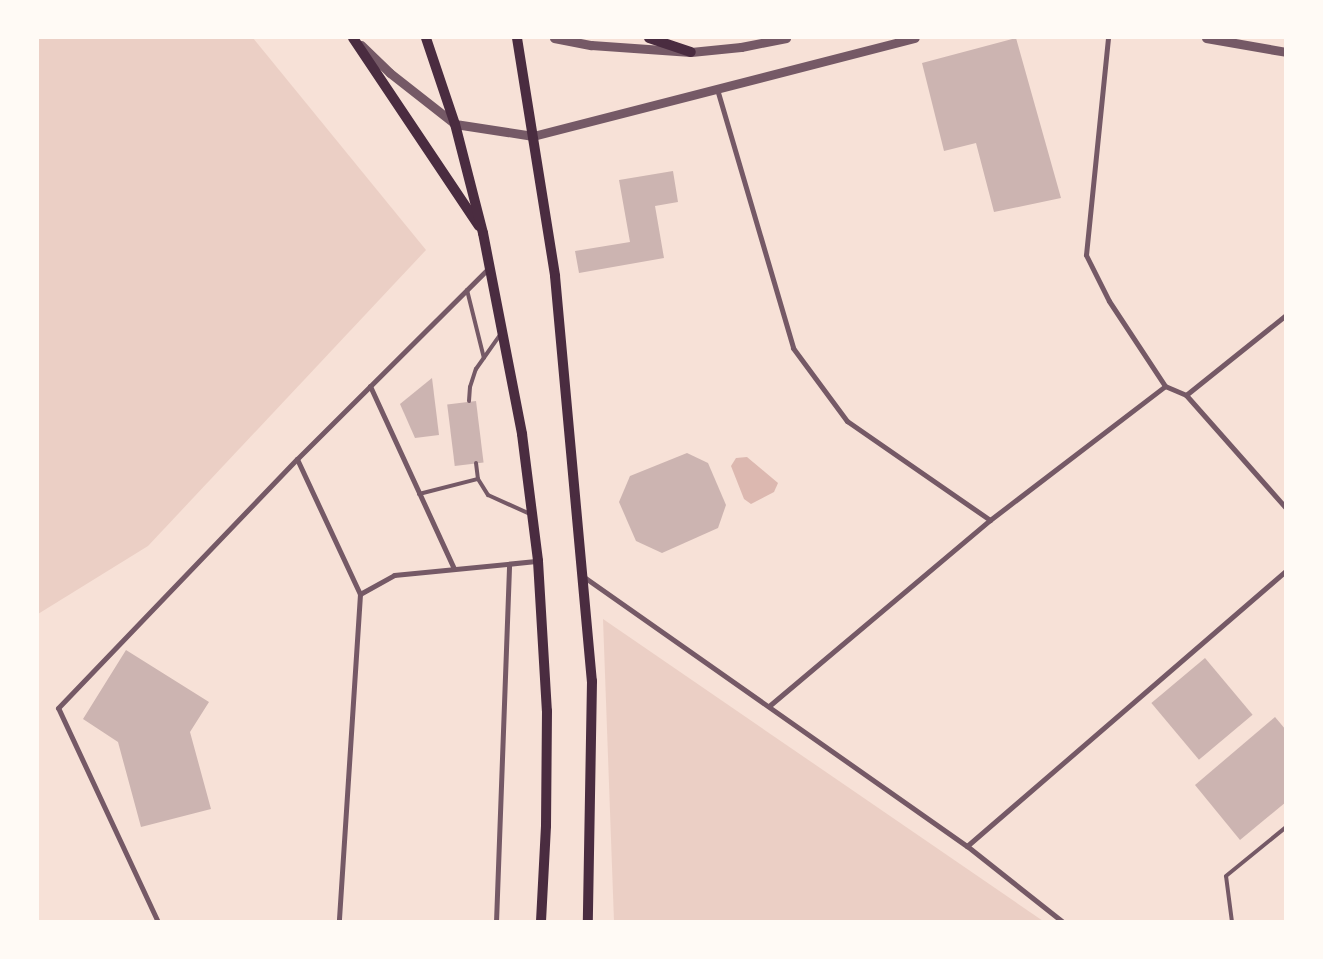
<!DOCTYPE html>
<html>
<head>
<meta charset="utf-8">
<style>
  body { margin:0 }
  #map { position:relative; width:1323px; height:959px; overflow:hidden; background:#f7e1d7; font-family:Figtree,sans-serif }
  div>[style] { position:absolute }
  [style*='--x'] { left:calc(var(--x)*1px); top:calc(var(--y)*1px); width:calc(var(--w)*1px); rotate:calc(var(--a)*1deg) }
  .green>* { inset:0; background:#ebcfc5 }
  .water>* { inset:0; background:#dcb8b0 }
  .building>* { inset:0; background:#ccb4b1; transform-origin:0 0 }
  .service>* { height:4px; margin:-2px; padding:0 2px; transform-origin:2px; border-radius:2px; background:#755966 }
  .minor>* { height:5px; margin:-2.5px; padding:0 2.5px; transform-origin:2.5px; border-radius:2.5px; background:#755966 }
  .tertiary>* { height:9px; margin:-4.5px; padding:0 4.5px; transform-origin:4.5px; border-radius:4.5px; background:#755966 }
  .secondary>* { height:10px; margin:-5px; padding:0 5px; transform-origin:5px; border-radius:5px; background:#4a2c40 }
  span { translate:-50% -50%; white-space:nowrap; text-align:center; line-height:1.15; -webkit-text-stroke:4.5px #fffaf5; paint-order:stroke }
  .frame { position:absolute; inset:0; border:39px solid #fffaf5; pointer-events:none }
</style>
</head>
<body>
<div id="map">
  <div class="green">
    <i style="clip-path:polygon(38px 38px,253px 38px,426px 250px,148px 546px,38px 614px)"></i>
    <i style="clip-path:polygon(603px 619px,1043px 921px,614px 921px)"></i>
  </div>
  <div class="water">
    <i style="clip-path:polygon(747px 457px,778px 483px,774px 492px,751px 504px,744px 499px,731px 466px,736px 458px)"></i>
  </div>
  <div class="building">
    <i style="clip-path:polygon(1016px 38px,1061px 198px,994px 212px,976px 143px,944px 151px,922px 63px)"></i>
    <i style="clip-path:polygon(673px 171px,678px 202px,655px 206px,664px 258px,579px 273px,575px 251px,630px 242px,619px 180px)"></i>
    <i style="clip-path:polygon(432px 378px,439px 435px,415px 438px,400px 404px)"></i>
    <i style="left:476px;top:401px;width:62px;height:29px;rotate:83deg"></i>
    <i style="clip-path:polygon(687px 453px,708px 463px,726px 505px,718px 528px,662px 553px,636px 541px,619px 502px,630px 476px)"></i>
    <i style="clip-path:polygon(126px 650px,209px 702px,190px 732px,211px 809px,141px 827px,118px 742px,83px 719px)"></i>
    <i style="left:1205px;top:658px;width:74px;height:70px;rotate:50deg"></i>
    <i style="clip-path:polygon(1275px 717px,1286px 730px,1286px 802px,1240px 840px,1195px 785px)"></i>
  </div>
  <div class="service">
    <i style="--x:467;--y:290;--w:70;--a:76"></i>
    <i style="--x:469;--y:401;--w:14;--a:-86"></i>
    <i style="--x:470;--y:387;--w:19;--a:-72"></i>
    <i style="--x:476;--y:369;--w:42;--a:-54.8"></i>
    <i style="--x:476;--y:463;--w:16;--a:83"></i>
    <i style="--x:478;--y:479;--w:19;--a:58"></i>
    <i style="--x:488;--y:495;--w:46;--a:24.3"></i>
    <i style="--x:419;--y:494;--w:61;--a:-14.3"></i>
    <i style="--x:1232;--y:922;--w:46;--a:-97.4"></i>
    <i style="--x:1226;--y:876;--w:77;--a:-39.2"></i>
  </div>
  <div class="minor">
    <i style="--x:1108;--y:38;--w:218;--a:95.8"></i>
    <i style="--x:1086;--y:255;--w:51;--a:63.4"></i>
    <i style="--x:1109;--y:301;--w:102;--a:56.6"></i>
    <i style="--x:1165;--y:386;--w:23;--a:23"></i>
    <i style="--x:1186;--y:395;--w:151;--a:48.5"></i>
    <i style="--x:717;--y:89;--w:270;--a:73.6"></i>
    <i style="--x:793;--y:348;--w:91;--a:53.5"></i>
    <i style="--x:847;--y:421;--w:174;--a:34.7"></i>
    <i style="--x:370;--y:386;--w:201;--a:65.3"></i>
    <i style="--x:1186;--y:395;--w:128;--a:-38.7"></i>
    <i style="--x:297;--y:459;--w:149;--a:65"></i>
    <i style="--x:360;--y:594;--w:329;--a:93.7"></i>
    <i style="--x:584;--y:577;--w:468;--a:35.1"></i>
    <i style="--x:967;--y:846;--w:122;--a:38.4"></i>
    <i style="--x:360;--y:594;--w:39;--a:-29"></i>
    <i style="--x:394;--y:575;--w:145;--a:-5.6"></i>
    <i style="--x:769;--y:706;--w:289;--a:-40.1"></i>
    <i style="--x:990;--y:520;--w:220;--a:-37.4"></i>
    <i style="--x:967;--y:846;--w:421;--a:-40.8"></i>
    <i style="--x:158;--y:922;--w:236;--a:-115"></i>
    <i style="--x:58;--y:708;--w:345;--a:-46.2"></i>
    <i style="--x:297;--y:459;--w:271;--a:-44.9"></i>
    <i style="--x:496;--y:922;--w:358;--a:-87.9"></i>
  </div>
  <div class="tertiary">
    <i style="--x:554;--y:38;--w:38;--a:11"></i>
    <i style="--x:591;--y:45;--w:100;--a:4"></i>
    <i style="--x:691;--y:52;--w:50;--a:-5.7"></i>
    <i style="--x:741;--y:47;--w:46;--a:-11.3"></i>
    <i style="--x:1206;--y:38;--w:81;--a:9.9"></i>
    <i style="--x:361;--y:45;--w:40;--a:44"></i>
    <i style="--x:390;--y:73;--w:83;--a:38.1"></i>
    <i style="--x:455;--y:124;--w:79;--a:8.7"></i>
    <i style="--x:533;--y:136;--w:394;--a:-14.4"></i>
  </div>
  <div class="secondary">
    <i style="--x:353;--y:38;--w:226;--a:56.2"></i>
    <i style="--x:426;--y:38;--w:91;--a:71.4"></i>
    <i style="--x:455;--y:124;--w:113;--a:75.6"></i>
    <i style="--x:483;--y:233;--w:205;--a:79"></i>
    <i style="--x:522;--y:434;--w:128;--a:82.8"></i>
    <i style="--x:538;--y:561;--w:150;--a:86.6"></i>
    <i style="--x:547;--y:711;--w:115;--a:90.5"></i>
    <i style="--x:546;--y:826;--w:96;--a:93"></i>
    <i style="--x:517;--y:38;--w:241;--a:80.9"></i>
    <i style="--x:555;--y:276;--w:407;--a:84.8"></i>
    <i style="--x:592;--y:681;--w:241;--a:91"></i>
    <i style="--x:649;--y:38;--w:44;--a:18.4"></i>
  </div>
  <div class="frame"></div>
</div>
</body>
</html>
